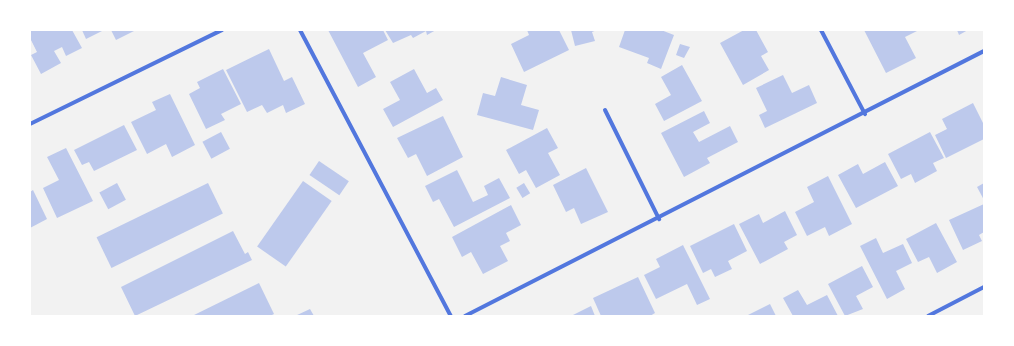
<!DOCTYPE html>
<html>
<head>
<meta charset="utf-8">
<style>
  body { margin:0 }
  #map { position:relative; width:1014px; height:346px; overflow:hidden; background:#f2f2f2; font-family:"Archivo Narrow",sans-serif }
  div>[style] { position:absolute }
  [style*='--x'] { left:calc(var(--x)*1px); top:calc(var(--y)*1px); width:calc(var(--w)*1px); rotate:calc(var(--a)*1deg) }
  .building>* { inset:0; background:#bdc9ec; transform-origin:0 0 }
  .minor>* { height:4px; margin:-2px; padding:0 2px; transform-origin:2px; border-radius:2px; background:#5277de }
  span { translate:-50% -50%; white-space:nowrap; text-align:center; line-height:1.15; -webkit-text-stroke:3px #fff; paint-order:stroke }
  .frame { position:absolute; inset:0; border:31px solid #fff; pointer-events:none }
</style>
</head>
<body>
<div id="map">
  <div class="building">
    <i style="clip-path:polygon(30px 30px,72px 30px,82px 48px,66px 56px,62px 47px,54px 51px,61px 63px,41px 74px,31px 55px,37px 52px,30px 38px)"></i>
    <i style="clip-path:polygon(82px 30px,104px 30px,86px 39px)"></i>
    <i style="clip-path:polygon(111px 30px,136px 30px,116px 40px)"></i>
    <i style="clip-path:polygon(328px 30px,383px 30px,388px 40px,363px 53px,376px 77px,358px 87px)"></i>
    <i style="clip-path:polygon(385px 30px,436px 30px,427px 35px,426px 31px,413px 38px,411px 35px,393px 43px)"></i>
    <i style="clip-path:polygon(527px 30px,559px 30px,569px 50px,524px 72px,511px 44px,529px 35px)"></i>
    <i style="clip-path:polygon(571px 30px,597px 30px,592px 32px,595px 41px,575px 46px)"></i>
    <i style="clip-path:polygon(625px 30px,661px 30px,674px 35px,661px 69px,647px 63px,649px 58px,619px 47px)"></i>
    <i style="clip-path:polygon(744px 30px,756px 30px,768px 52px,761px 56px,769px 70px,743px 85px,720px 43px)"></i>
    <i style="clip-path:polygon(864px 30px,919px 30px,905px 37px,916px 58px,886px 73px)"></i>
    <i style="clip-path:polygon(957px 30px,968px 30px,959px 35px)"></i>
    <i style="clip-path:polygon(680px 44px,690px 47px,684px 58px,676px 55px)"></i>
    <i style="clip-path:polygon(269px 49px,284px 81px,292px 77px,305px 104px,286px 113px,283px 105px,267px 113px,262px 105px,247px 112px,226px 70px)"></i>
    <i style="clip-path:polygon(682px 65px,702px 101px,664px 121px,655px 104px,671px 95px,661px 77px)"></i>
    <i style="clip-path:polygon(223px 69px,241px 104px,221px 114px,225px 120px,206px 129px,189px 94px,200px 88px,197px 82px)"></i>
    <i style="clip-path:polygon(414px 69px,427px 93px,436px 88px,443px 100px,393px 127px,383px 109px,400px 100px,390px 82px)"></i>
    <i style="clip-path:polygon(783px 75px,792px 93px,809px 85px,817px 103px,765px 128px,759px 115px,767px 111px,756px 88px)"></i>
    <i style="clip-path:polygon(501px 77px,527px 85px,521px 105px,539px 110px,533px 130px,477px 115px,483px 93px,495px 96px)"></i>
    <i style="clip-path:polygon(170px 94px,195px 145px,172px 157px,166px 144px,147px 154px,131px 122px,156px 110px,152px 102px)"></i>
    <i style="clip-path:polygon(973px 103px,984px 125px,984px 139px,946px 158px,935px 135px,947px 129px,942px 119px)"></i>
    <i style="clip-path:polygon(704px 111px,710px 123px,693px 132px,699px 142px,730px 126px,738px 142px,707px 158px,710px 163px,684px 177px,661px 133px)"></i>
    <i style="clip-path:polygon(443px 116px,463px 157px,427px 176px,416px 154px,408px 158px,397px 138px)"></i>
    <i style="clip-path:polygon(124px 125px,137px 150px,94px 171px,89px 162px,82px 165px,74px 150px)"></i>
    <i style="clip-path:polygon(547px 128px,558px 148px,548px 153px,560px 175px,536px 188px,526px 170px,519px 174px,506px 150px)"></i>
    <i style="left:221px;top:132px;width:19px;height:21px;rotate:62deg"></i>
    <i style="clip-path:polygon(930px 132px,944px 158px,933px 163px,937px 171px,915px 183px,911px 174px,901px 179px,888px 154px)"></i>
    <i style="clip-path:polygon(66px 148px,93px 201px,57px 218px,43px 188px,59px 180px,47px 157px)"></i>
    <i style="left:319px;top:161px;width:36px;height:17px;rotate:34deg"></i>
    <i style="clip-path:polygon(885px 162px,898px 186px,856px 208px,838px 175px,858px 164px,863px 174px)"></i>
    <i style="clip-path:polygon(586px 168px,608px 212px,581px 224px,574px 208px,566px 212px,553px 185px)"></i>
    <i style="clip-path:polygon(457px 170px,473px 202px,488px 195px,484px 186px,499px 178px,510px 198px,454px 227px,439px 199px,433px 202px,425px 186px)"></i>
    <i style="clip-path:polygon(828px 176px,852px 224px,829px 236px,825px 227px,807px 236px,795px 212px,814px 202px,807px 187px)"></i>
    <i style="left:303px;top:181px;width:35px;height:80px;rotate:35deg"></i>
    <i style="left:117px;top:183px;width:19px;height:20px;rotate:62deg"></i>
    <i style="left:208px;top:183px;width:34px;height:124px;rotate:64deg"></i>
    <i style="left:524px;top:183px;width:12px;height:9px;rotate:59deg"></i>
    <i style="clip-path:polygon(984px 183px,984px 200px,977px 187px)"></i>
    <i style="clip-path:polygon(33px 190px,47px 219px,30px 228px,30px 192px)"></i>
    <i style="clip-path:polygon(984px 204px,984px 232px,979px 235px,982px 241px,963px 250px,949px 220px)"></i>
    <i style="clip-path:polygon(511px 205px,521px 225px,506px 233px,510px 241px,500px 246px,508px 261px,483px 274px,471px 252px,462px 257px,452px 237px)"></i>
    <i style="clip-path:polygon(785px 211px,797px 235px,784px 242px,788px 249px,760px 264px,739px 224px,759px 214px,763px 223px)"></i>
    <i style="clip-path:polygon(936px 223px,957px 262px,937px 273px,929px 257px,918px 262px,906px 239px)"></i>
    <i style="clip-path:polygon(734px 224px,747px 251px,728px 261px,732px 269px,715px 277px,711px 269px,703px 273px,690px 246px)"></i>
    <i style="clip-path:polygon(233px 231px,245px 254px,248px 252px,252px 260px,135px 316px,121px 287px)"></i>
    <i style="clip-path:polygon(876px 238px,883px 253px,903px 244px,912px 263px,896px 271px,905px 289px,887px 299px,860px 246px)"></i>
    <i style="clip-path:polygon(683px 245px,710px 299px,697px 305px,687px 284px,656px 299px,644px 275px,660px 267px,656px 259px)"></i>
    <i style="clip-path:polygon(862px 266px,873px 287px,856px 296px,863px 309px,845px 316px,828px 284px)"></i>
    <i style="clip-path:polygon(638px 277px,655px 313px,650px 316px,601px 316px,593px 298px)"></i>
    <i style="clip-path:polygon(259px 283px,274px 314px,270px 316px,192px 316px)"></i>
    <i style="clip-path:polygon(798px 290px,807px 305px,827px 295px,838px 316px,793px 316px,783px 298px)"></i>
    <i style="clip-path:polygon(770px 304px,776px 316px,746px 316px)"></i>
    <i style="clip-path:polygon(591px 306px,595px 316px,571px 316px)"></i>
    <i style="clip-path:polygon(310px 309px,314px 316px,295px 316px)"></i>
  </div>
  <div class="minor">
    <i style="--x:300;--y:30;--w:323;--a:62.2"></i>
    <i style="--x:821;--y:30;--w:95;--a:62.4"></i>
    <i style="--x:605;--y:110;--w:122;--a:63.6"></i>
    <i style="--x:30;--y:124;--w:214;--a:-26.1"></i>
    <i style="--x:465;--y:316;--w:583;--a:-27.05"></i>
    <i style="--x:928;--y:316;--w:63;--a:-27.4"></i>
  </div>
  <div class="frame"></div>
</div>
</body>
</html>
